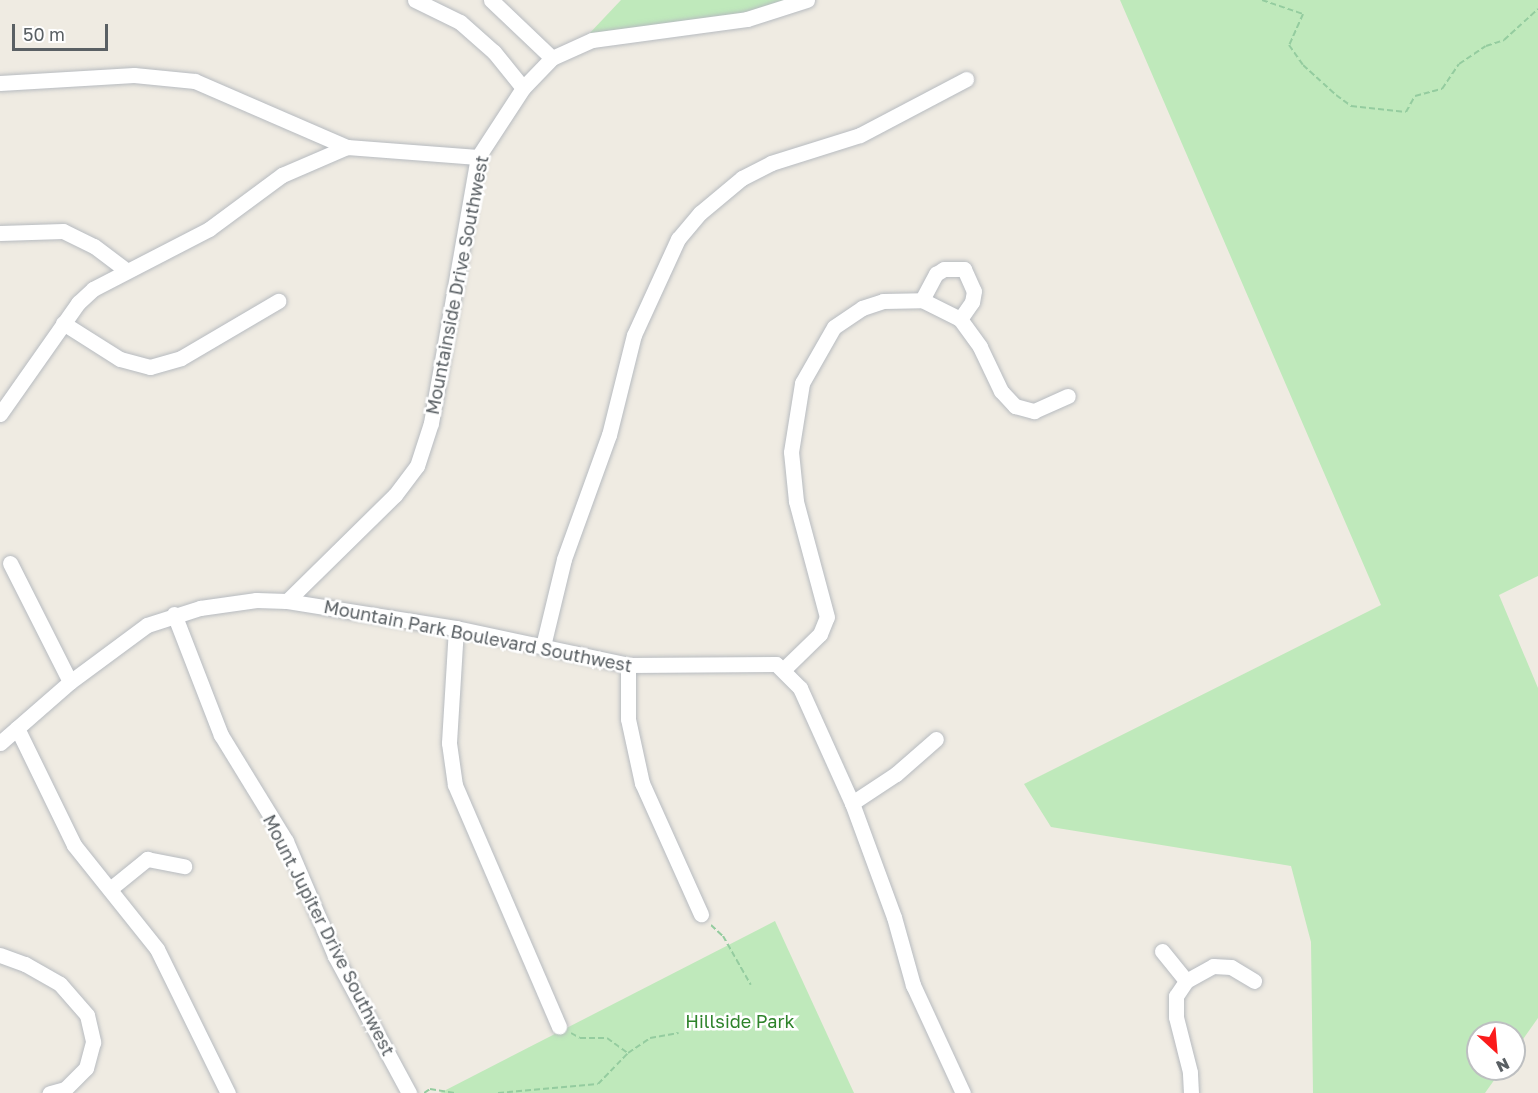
<!DOCTYPE html>
<html>
<head>
<meta charset="utf-8">
<style>
  body { margin:0 }
  #map { position:relative; width:1538px; height:1093px; overflow:hidden; background:#efebe2; font-family:"Golos Text",sans-serif }
  div>[style] { position:absolute }
  [style*='--x'] { left:calc(var(--x)*1px); top:calc(var(--y)*1px); width:calc(var(--w)*1px); rotate:calc(var(--a)*1deg) }
  .green>* { inset:0; background:#bfe9bb }
  .path>* { height:2px; margin-top:-1px; transform-origin:0; background:repeating-linear-gradient(90deg,#94cc9f 0 6px,transparent 0 9px) }
  .roads { filter:drop-shadow(0 0 2px #b7bbc0) drop-shadow(0 0 2px #b7bbc0) }
  .minor>* { height:15px; margin:-7.5px; padding:0 7.5px; transform-origin:7.5px; border-radius:7.5px; background:#fff }
  span { translate:-50% -50%; white-space:nowrap; text-align:center; line-height:1.15; -webkit-text-stroke:5px #fff; paint-order:stroke }
  .street-label { font-size:18px; color:#5a6064 }
  .park-label { font-size:18px; color:#2e832b }
  .north { position:absolute; left:1466px; top:1021px; width:60px; height:60px; box-sizing:border-box; background:#fff; border:2px solid #bdbfc1; border-radius:50%; rotate:154deg; font-size:16px; font-weight:700; line-height:24px; text-align:center; color:#5a6064 }
  .north::after { content:''; display:block; margin:auto; width:21px; height:27px; background:#fb1b1b; clip-path:polygon(50% 0,100% 100%,50% 72%,0 100%) }
  .scale { position:absolute; left:12px; top:24px; width:96px; height:27px; box-sizing:border-box; border:3px solid #5a6064; border-top:0; padding-left:8px; font-size:18px; line-height:21px; white-space:nowrap; color:#5a6064; -webkit-text-stroke:4px #fff; paint-order:stroke }
</style>
</head>
<body>
<div id="map">
  <div class="green">
    <i style="clip-path:polygon(621px 0,794px 0,653px 37px,587px 36px)"></i>
    <i style="clip-path:polygon(1120px 0,1538px 0,1538px 576px,1499px 595px,1538px 688px,1538px 1018px,1514px 1052px,1514px 1033px,1478px 1033px,1478px 1069px,1502px 1069px,1485px 1093px,1313px 1093px,1311px 942px,1291px 866px,1051px 827px,1024px 784px,1381px 605px)"></i>
    <i style="clip-path:polygon(775px 921px,854px 1093px,440px 1093px)"></i>
  </div>
  <div class="path">
    <i style="--x:1262;--y:0;--w:43;--a:18.9"></i>
    <i style="--x:1303;--y:14;--w:34;--a:114"></i>
    <i style="--x:1289;--y:45;--w:24;--a:55"></i>
    <i style="--x:1303;--y:65;--w:45;--a:42.3"></i>
    <i style="--x:1336;--y:95;--w:19;--a:36"></i>
    <i style="--x:1351;--y:106;--w:55;--a:6.2"></i>
    <i style="--x:1406;--y:112;--w:18;--a:-61"></i>
    <i style="--x:1415;--y:96;--w:28;--a:-15"></i>
    <i style="--x:1442;--y:89;--w:30;--a:-56"></i>
    <i style="--x:1459;--y:64;--w:32;--a:-34"></i>
    <i style="--x:1486;--y:46;--w:19;--a:-18"></i>
    <i style="--x:1504;--y:40;--w:46;--a:-42.4"></i>
    <i style="--x:711;--y:925;--w:16;--a:43"></i>
    <i style="--x:723;--y:936;--w:56;--a:60.3"></i>
    <i style="--x:571;--y:1033;--w:10;--a:29"></i>
    <i style="--x:580;--y:1038;--w:27;--a:0"></i>
    <i style="--x:607;--y:1038;--w:26;--a:36"></i>
    <i style="--x:424;--y:1093;--w:7;--a:-34"></i>
    <i style="--x:430;--y:1089;--w:25;--a:9"></i>
    <i style="--x:498;--y:1093;--w:100;--a:-5.1"></i>
    <i style="--x:598;--y:1084;--w:43;--a:-45.9"></i>
    <i style="--x:628;--y:1053;--w:27;--a:-34"></i>
    <i style="--x:650;--y:1038;--w:29;--a:-10"></i>
  </div>
  <div class="roads">
    <div class="minor">
      <i style="--x:415;--y:0;--w:50;--a:26.1"></i>
      <i style="--x:460;--y:22;--w:45;--a:41.4"></i>
      <i style="--x:494;--y:52;--w:46;--a:51.1"></i>
      <i style="--x:491;--y:0;--w:84;--a:43.6"></i>
      <i style="--x:0;--y:83;--w:134;--a:-3.4"></i>
      <i style="--x:134;--y:75;--w:61;--a:5.6"></i>
      <i style="--x:195;--y:81;--w:166;--a:23.5"></i>
      <i style="--x:0;--y:233;--w:63;--a:-1.8"></i>
      <i style="--x:63;--y:231;--w:34;--a:26"></i>
      <i style="--x:94;--y:246;--w:39;--a:37"></i>
      <i style="--x:922;--y:300;--w:30;--a:-62"></i>
      <i style="--x:936;--y:274;--w:9;--a:-32"></i>
      <i style="--x:944;--y:269;--w:20;--a:0"></i>
      <i style="--x:964;--y:269;--w:24;--a:66"></i>
      <i style="--x:974;--y:291;--w:11;--a:100"></i>
      <i style="--x:972;--y:302;--w:21;--a:125"></i>
      <i style="--x:63;--y:323;--w:67;--a:32.3"></i>
      <i style="--x:120;--y:359;--w:31;--a:15"></i>
      <i style="--x:150;--y:367;--w:32;--a:-16"></i>
      <i style="--x:181;--y:358;--w:113;--a:-30.4"></i>
      <i style="--x:0;--y:414;--w:136;--a:-54.9"></i>
      <i style="--x:78;--y:303;--w:21;--a:-43"></i>
      <i style="--x:93;--y:289;--w:131;--a:-27.3"></i>
      <i style="--x:209;--y:229;--w:91;--a:-36.5"></i>
      <i style="--x:282;--y:175;--w:71;--a:-23.3"></i>
      <i style="--x:347;--y:147;--w:131;--a:4.4"></i>
      <i style="--x:10;--y:563;--w:133;--a:63.2"></i>
      <i style="--x:287;--y:601;--w:151;--a:-44.5"></i>
      <i style="--x:395;--y:495;--w:36;--a:-53"></i>
      <i style="--x:417;--y:466;--w:45;--a:-72"></i>
      <i style="--x:431;--y:423;--w:270;--a:-80"></i>
      <i style="--x:478;--y:157;--w:82;--a:-56.9"></i>
      <i style="--x:523;--y:88;--w:42;--a:-46"></i>
      <i style="--x:552;--y:58;--w:44;--a:-24.2"></i>
      <i style="--x:592;--y:40;--w:156;--a:-7.7"></i>
      <i style="--x:747;--y:19;--w:63;--a:-17.6"></i>
      <i style="--x:174;--y:614;--w:130;--a:68.8"></i>
      <i style="--x:221;--y:735;--w:124;--a:58.5"></i>
      <i style="--x:286;--y:841;--w:125;--a:66.9"></i>
      <i style="--x:335;--y:956;--w:156;--a:61.6"></i>
      <i style="--x:456;--y:628;--w:115;--a:93.5"></i>
      <i style="--x:449;--y:743;--w:42;--a:81.9"></i>
      <i style="--x:455;--y:785;--w:263;--a:66.7"></i>
      <i style="--x:543;--y:646;--w:89;--a:-76.4"></i>
      <i style="--x:564;--y:559;--w:132;--a:-70.1"></i>
      <i style="--x:609;--y:435;--w:103;--a:-76"></i>
      <i style="--x:634;--y:335;--w:106;--a:-65.4"></i>
      <i style="--x:678;--y:239;--w:34;--a:-50"></i>
      <i style="--x:700;--y:213;--w:55;--a:-39.8"></i>
      <i style="--x:742;--y:178;--w:33;--a:-27"></i>
      <i style="--x:771;--y:163;--w:93;--a:-17.5"></i>
      <i style="--x:860;--y:135;--w:120;--a:-27.8"></i>
      <i style="--x:628;--y:665;--w:54;--a:90"></i>
      <i style="--x:628;--y:719;--w:66;--a:77.7"></i>
      <i style="--x:642;--y:783;--w:144;--a:65.8"></i>
      <i style="--x:784;--y:669;--w:50;--a:-44.2"></i>
      <i style="--x:820;--y:634;--w:18;--a:-68"></i>
      <i style="--x:827;--y:617;--w:120;--a:-105"></i>
      <i style="--x:796;--y:501;--w:49;--a:-95.8"></i>
      <i style="--x:791;--y:452;--w:70;--a:-80.9"></i>
      <i style="--x:802;--y:383;--w:64;--a:-60.3"></i>
      <i style="--x:834;--y:327;--w:34;--a:-34"></i>
      <i style="--x:862;--y:308;--w:22;--a:-18"></i>
      <i style="--x:883;--y:301;--w:39;--a:-1"></i>
      <i style="--x:922;--y:300;--w:42;--a:26.6"></i>
      <i style="--x:960;--y:319;--w:34;--a:54"></i>
      <i style="--x:980;--y:347;--w:49;--a:64.5"></i>
      <i style="--x:1001;--y:391;--w:21;--a:47"></i>
      <i style="--x:1015;--y:406;--w:20;--a:15"></i>
      <i style="--x:1034;--y:411;--w:37;--a:-24"></i>
      <i style="--x:17;--y:728;--w:130;--a:64"></i>
      <i style="--x:74;--y:845;--w:133;--a:51.4"></i>
      <i style="--x:157;--y:949;--w:161;--a:63.8"></i>
      <i style="--x:0;--y:743;--w:93;--a:-41.1"></i>
      <i style="--x:70;--y:682;--w:96;--a:-36.5"></i>
      <i style="--x:147;--y:625;--w:56;--a:-17.8"></i>
      <i style="--x:200;--y:608;--w:57;--a:-8.1"></i>
      <i style="--x:256;--y:600;--w:31;--a:2"></i>
      <i style="--x:287;--y:601;--w:171;--a:9.1"></i>
      <i style="--x:456;--y:628;--w:176;--a:12.1"></i>
      <i style="--x:628;--y:665;--w:148;--a:-0.4"></i>
      <i style="--x:776;--y:664;--w:34;--a:45"></i>
      <i style="--x:800;--y:688;--w:126;--a:65.7"></i>
      <i style="--x:852;--y:803;--w:121;--a:69.8"></i>
      <i style="--x:894;--y:917;--w:71;--a:74.4"></i>
      <i style="--x:913;--y:985;--w:119;--a:65.2"></i>
      <i style="--x:852;--y:803;--w:53;--a:-33.4"></i>
      <i style="--x:896;--y:774;--w:53;--a:-41.2"></i>
      <i style="--x:110;--y:889;--w:48;--a:-39"></i>
      <i style="--x:147;--y:859;--w:38;--a:11"></i>
      <i style="--x:1162;--y:951;--w:38;--a:51"></i>
      <i style="--x:0;--y:955;--w:27;--a:20"></i>
      <i style="--x:25;--y:964;--w:40;--a:29.7"></i>
      <i style="--x:60;--y:984;--w:41;--a:48.9"></i>
      <i style="--x:87;--y:1015;--w:28;--a:77"></i>
      <i style="--x:93;--y:1042;--w:27;--a:105"></i>
      <i style="--x:86;--y:1068;--w:30;--a:135"></i>
      <i style="--x:65;--y:1089;--w:16;--a:165"></i>
      <i style="--x:1191;--y:1093;--w:21;--a:-93"></i>
      <i style="--x:1190;--y:1072;--w:57;--a:-104.3"></i>
      <i style="--x:1176;--y:1017;--w:21;--a:-90"></i>
      <i style="--x:1176;--y:996;--w:18;--a:-56"></i>
      <i style="--x:1186;--y:981;--w:31;--a:-29"></i>
      <i style="--x:1213;--y:966;--w:18;--a:3"></i>
      <i style="--x:1231;--y:967;--w:27;--a:31"></i>
    </div>
  </div>
  <div class="street-label">
    <span style="left:457px;top:285px;rotate:-79deg">Mountainside Drive Southwest</span>
    <span style="left:478px;top:636px;rotate:11deg">Mountain Park Boulevard Southwest</span>
    <span style="left:329px;top:935px;rotate:63deg">Mount Jupiter Drive Southwest</span>
  </div>
  <div class="park-label">
    <span style="left:740px;top:1021px">Hillside Park</span>
  </div>
  <div class="north">N</div>
  <div class="scale">50 m</div>
</div>
</body>
</html>
